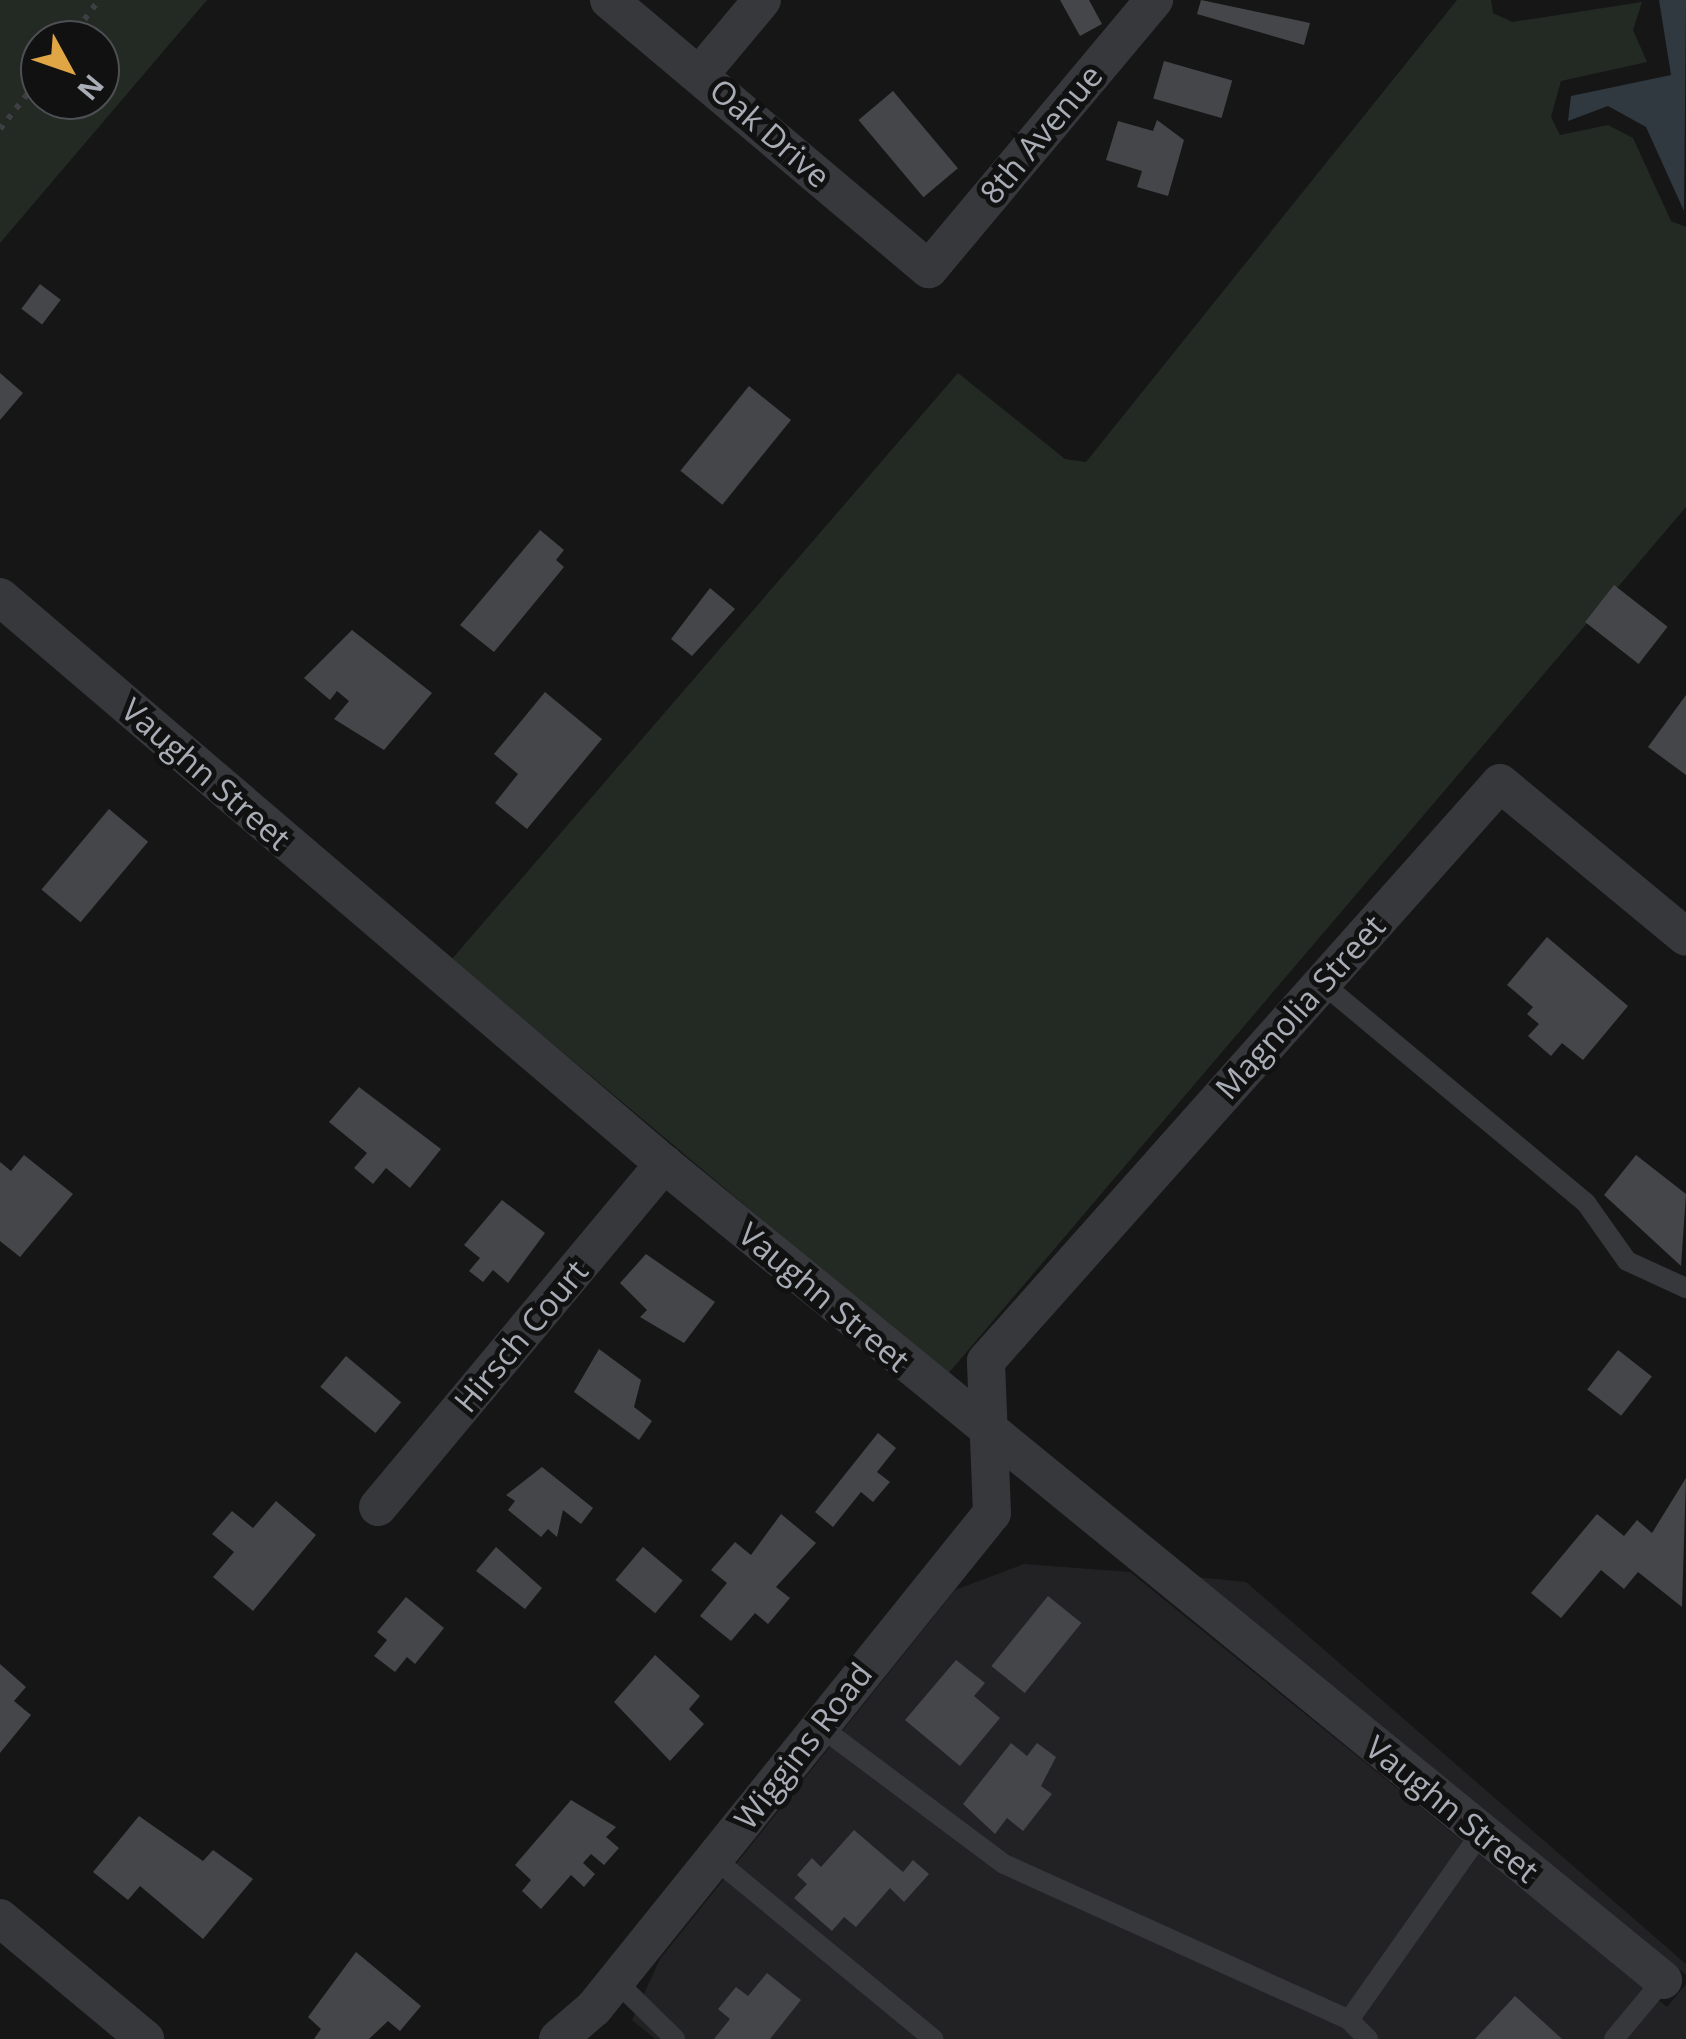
<!DOCTYPE html>
<html>
<head>
<meta charset="utf-8">
<style>
  body { margin:0 }
  #map { position:relative; width:1686px; height:2039px; overflow:hidden; background:#161617; font-family:"Open Sans",sans-serif }
  div>[style] { position:absolute }
  [style*='--x'] { left:calc(var(--x)*1px); top:calc(var(--y)*1px); width:calc(var(--w)*1px); rotate:calc(var(--a)*1deg) }
  .built>* { inset:0; background:#222224 }
  .green>* { inset:0; background:#222a23 }
  .water>* { inset:0; background:#30393f }
  .building>* { inset:0; background:#45464a; transform-origin:0 0 }
  .path>* { height:6px; margin-top:-3px; transform-origin:0; background:repeating-linear-gradient(90deg,#3d3f43 0 5px,transparent 0 13px) }
  .service>* { height:20px; margin:-10px; padding:0 10px; transform-origin:10px; border-radius:10px; background:#37383c }
  .minor>* { height:38px; margin:-19px; padding:0 19px; transform-origin:19px; border-radius:19px; background:#37383c }
  span { translate:-50% -50%; white-space:nowrap; text-align:center; line-height:1.15; -webkit-text-stroke:10px #111112; paint-order:stroke }
  .street-label { font-size:32px; color:#a9adb6 }
  .north { position:absolute; left:20px; top:20px; width:100px; height:100px; box-sizing:border-box; background:#111112; border:2px solid #4e4f54; border-radius:50%; rotate:130deg; font-size:28px; font-weight:700; line-height:40px; text-align:center; color:#a9adb6 }
  .north::after { content:''; display:block; margin:auto; width:35px; height:45px; background:#e0a545; clip-path:polygon(50% 0,100% 100%,50% 72%,0 100%) }
</style>
</head>
<body>
<div id="map">
  <div class="built">
    <i style="clip-path:polygon(1024px 1564px,1130px 1572px,1667px 2007px,1686px 1984px,1686px 2039px,655px 2039px,632px 2020px,660px 1959px,955px 1590px)"></i>
    <i style="clip-path:polygon(1195px 1577px,1246px 1582px,1686px 1964px,1686px 1975px)"></i>
  </div>
  <div class="green">
    <i style="clip-path:polygon(evenodd,0 0,207px 0,0 243px,0 0,100px 40px,100px 100px,40px 100px,40px 40px,100px 40px)"></i>
    <i style="clip-path:polygon(1457px 0,1491px 0,1493px 13px,1512px 22px,1642px 2px,1633px 30px,1647px 62px,1561px 81px,1551px 117px,1560px 135px,1608px 125px,1633px 138px,1671px 221px,1686px 227px,1686px 507px,947px 1375px,452px 959px,958px 373px,1065px 459px,1086px 462px)"></i>
  </div>
  <div class="water">
    <i style="clip-path:polygon(1659px 0,1686px 0,1684px 211px,1646px 127px,1608px 106px,1568px 121px,1571px 96px,1671px 75px)"></i>
  </div>
  <div class="building">
    <i style="clip-path:polygon(1060px 0,1089px 0,1102px 24px,1080px 36px)"></i>
    <i style="clip-path:polygon(1201px 0,1310px 23px,1304px 45px,1197px 14px)"></i>
    <i style="left:1164px;top:61px;width:71px;height:39px;rotate:16deg"></i>
    <i style="left:893px;top:91px;width:101px;height:45px;rotate:50deg"></i>
    <i style="clip-path:polygon(1157px 120px,1184px 140px,1168px 196px,1137px 187px,1142px 171px,1106px 160px,1118px 121px,1153px 131px)"></i>
    <i style="left:40px;top:284px;width:26px;height:31px;rotate:37deg"></i>
    <i style="clip-path:polygon(0 373px,23px 393px,0 420px)"></i>
    <i style="left:749px;top:386px;width:54px;height:109px;rotate:39deg"></i>
    <i style="clip-path:polygon(540px 530px,564px 550px,556px 560px,564px 567px,494px 652px,460px 625px)"></i>
    <i style="left:1614px;top:585px;width:68px;height:47px;rotate:38deg"></i>
    <i style="clip-path:polygon(710px 588px,735px 609px,692px 656px,671px 639px)"></i>
    <i style="clip-path:polygon(352px 630px,432px 693px,384px 750px,334px 719px,349px 701px,337px 691px,330px 700px,304px 678px)"></i>
    <i style="clip-path:polygon(545px 692px,602px 739px,527px 829px,495px 803px,518px 774px,494px 754px)"></i>
    <i style="clip-path:polygon(1686px 695px,1686px 775px,1648px 747px)"></i>
    <i style="left:109px;top:809px;width:51px;height:105px;rotate:40deg"></i>
    <i style="clip-path:polygon(1547px 937px,1628px 1006px,1583px 1060px,1562px 1043px,1551px 1056px,1528px 1036px,1539px 1024px,1527px 1014px,1533px 1007px,1507px 985px)"></i>
    <i style="clip-path:polygon(359px 1087px,441px 1149px,410px 1188px,386px 1168px,373px 1184px,354px 1168px,367px 1153px,329px 1122px)"></i>
    <i style="clip-path:polygon(24px 1155px,73px 1194px,20px 1257px,0 1241px,0 1162px,11px 1171px)"></i>
    <i style="clip-path:polygon(1636px 1155px,1686px 1194px,1681px 1266px,1604px 1195px)"></i>
    <i style="clip-path:polygon(502px 1200px,545px 1233px,508px 1283px,493px 1270px,483px 1282px,469px 1271px,480px 1258px,464px 1245px)"></i>
    <i style="clip-path:polygon(646px 1254px,715px 1302px,684px 1343px,640px 1317px,647px 1310px,620px 1283px)"></i>
    <i style="clip-path:polygon(599px 1349px,641px 1380px,634px 1407px,652px 1421px,639px 1440px,574px 1392px)"></i>
    <i style="left:1618px;top:1350px;width:43px;height:50px;rotate:38deg"></i>
    <i style="left:346px;top:1356px;width:72px;height:40px;rotate:40deg"></i>
    <i style="clip-path:polygon(878px 1433px,896px 1448px,877px 1472px,890px 1482px,873px 1502px,861px 1492px,833px 1527px,815px 1512px)"></i>
    <i style="clip-path:polygon(542px 1467px,593px 1508px,581px 1524px,563px 1510px,557px 1537px,548px 1529px,541px 1537px,508px 1510px,515px 1501px,506px 1495px)"></i>
    <i style="clip-path:polygon(1686px 1478px,1682px 1607px,1638px 1572px,1624px 1589px,1601px 1570px,1561px 1618px,1531px 1593px,1597px 1514px,1624px 1536px,1637px 1520px,1652px 1533px)"></i>
    <i style="clip-path:polygon(276px 1501px,316px 1535px,253px 1611px,213px 1577px,234px 1552px,212px 1534px,232px 1511px,253px 1528px)"></i>
    <i style="clip-path:polygon(781px 1514px,816px 1543px,776px 1587px,790px 1598px,768px 1624px,755px 1613px,731px 1641px,700px 1616px,727px 1583px,711px 1570px,735px 1542px,751px 1555px)"></i>
    <i style="clip-path:polygon(496px 1547px,542px 1588px,525px 1609px,476px 1571px)"></i>
    <i style="left:643px;top:1547px;width:52px;height:43px;rotate:40deg"></i>
    <i style="left:1048px;top:1596px;width:43px;height:90px;rotate:39deg"></i>
    <i style="clip-path:polygon(406px 1597px,444px 1628px,415px 1664px,407px 1657px,395px 1672px,374px 1656px,387px 1640px,377px 1632px)"></i>
    <i style="clip-path:polygon(655px 1655px,700px 1696px,689px 1709px,704px 1724px,670px 1761px,614px 1702px)"></i>
    <i style="clip-path:polygon(956px 1660px,985px 1683px,974px 1696px,1000px 1718px,960px 1766px,905px 1720px)"></i>
    <i style="clip-path:polygon(0 1664px,26px 1687px,14px 1701px,31px 1715px,0 1753px)"></i>
    <i style="clip-path:polygon(1011px 1743px,1027px 1756px,1037px 1743px,1056px 1757px,1041px 1786px,1052px 1794px,1023px 1831px,1007px 1818px,995px 1834px,963px 1804px)"></i>
    <i style="clip-path:polygon(571px 1800px,616px 1827px,606px 1837px,619px 1848px,604px 1865px,591px 1854px,583px 1863px,595px 1874px,584px 1887px,571px 1875px,541px 1909px,522px 1891px,531px 1880px,515px 1865px)"></i>
    <i style="clip-path:polygon(139px 1816px,203px 1861px,213px 1850px,253px 1879px,203px 1939px,140px 1886px,128px 1900px,93px 1872px)"></i>
    <i style="clip-path:polygon(854px 1830px,903px 1872px,913px 1860px,929px 1874px,904px 1902px,890px 1888px,856px 1927px,844px 1917px,832px 1931px,794px 1898px,807px 1884px,797px 1875px,812px 1858px,821px 1867px)"></i>
    <i style="clip-path:polygon(356px 1952px,421px 2006px,400px 2031px,388px 2021px,369px 2039px,314px 2039px,321px 2029px,308px 2017px)"></i>
    <i style="clip-path:polygon(767px 1973px,801px 2000px,770px 2039px,714px 2039px,730px 2019px,718px 2009px,736px 1987px,748px 1996px)"></i>
    <i style="clip-path:polygon(1515px 1996px,1562px 2039px,1475px 2039px)"></i>
  </div>
  <div class="path">
    <i style="--x:69;--y:40;--w:50;--a:-53.1"></i>
    <i style="--x:0;--y:129;--w:65;--a:-51.9"></i>
  </div>
  <div class="service">
    <i style="--x:1322;--y:983;--w:344;--a:39.8"></i>
    <i style="--x:1586;--y:1203;--w:71;--a:54.7"></i>
    <i style="--x:1627;--y:1261;--w:65;--a:24.6"></i>
    <i style="--x:818;--y:1725;--w:232;--a:36.8"></i>
    <i style="--x:1004;--y:1864;--w:379;--a:24.3"></i>
    <i style="--x:1349;--y:2020;--w:27;--a:45"></i>
    <i style="--x:715;--y:1859;--w:283;--a:39.5"></i>
    <i style="--x:616;--y:1981;--w:83;--a:44.5"></i>
    <i style="--x:1349;--y:2020;--w:229;--a:-54.8"></i>
    <i style="--x:1614;--y:2039;--w:77;--a:-50.3"></i>
  </div>
  <div class="minor">
    <i style="--x:609;--y:0;--w:418;--a:40.1"></i>
    <i style="--x:929;--y:269;--w:351;--a:-50.1"></i>
    <i style="--x:701;--y:73;--w:95;--a:-50.1"></i>
    <i style="--x:0;--y:597;--w:873;--a:40.49"></i>
    <i style="--x:664;--y:1164;--w:1290;--a:39.24"></i>
    <i style="--x:378;--y:1507;--w:447;--a:-50.2"></i>
    <i style="--x:0;--y:1918;--w:189;--a:39.8"></i>
    <i style="--x:558;--y:2039;--w:48;--a:-40.7"></i>
    <i style="--x:594;--y:2008;--w:635;--a:-51.2"></i>
    <i style="--x:992;--y:1513;--w:152;--a:-92.3"></i>
    <i style="--x:986;--y:1361;--w:773;--a:-48.35"></i>
    <i style="--x:1500;--y:783;--w:241;--a:39.6"></i>
  </div>
  <div class="street-label">
    <span style="left:770px;top:133px;rotate:41deg">Oak Drive</span>
    <span style="left:1041px;top:134px;rotate:-50deg">8th Avenue</span>
    <span style="left:206px;top:774px;rotate:41deg">Vaughn Street</span>
    <span style="left:1300px;top:1007px;rotate:-48deg">Magnolia Street</span>
    <span style="left:824px;top:1297px;rotate:40deg">Vaughn Street</span>
    <span style="left:521px;top:1336px;rotate:-50deg">Hirsch Court</span>
    <span style="left:803px;top:1746px;rotate:-52deg">Wiggins Road</span>
    <span style="left:1452px;top:1809px;rotate:39deg">Vaughn Street</span>
  </div>
  <div class="north">N</div>
</div>
</body>
</html>
